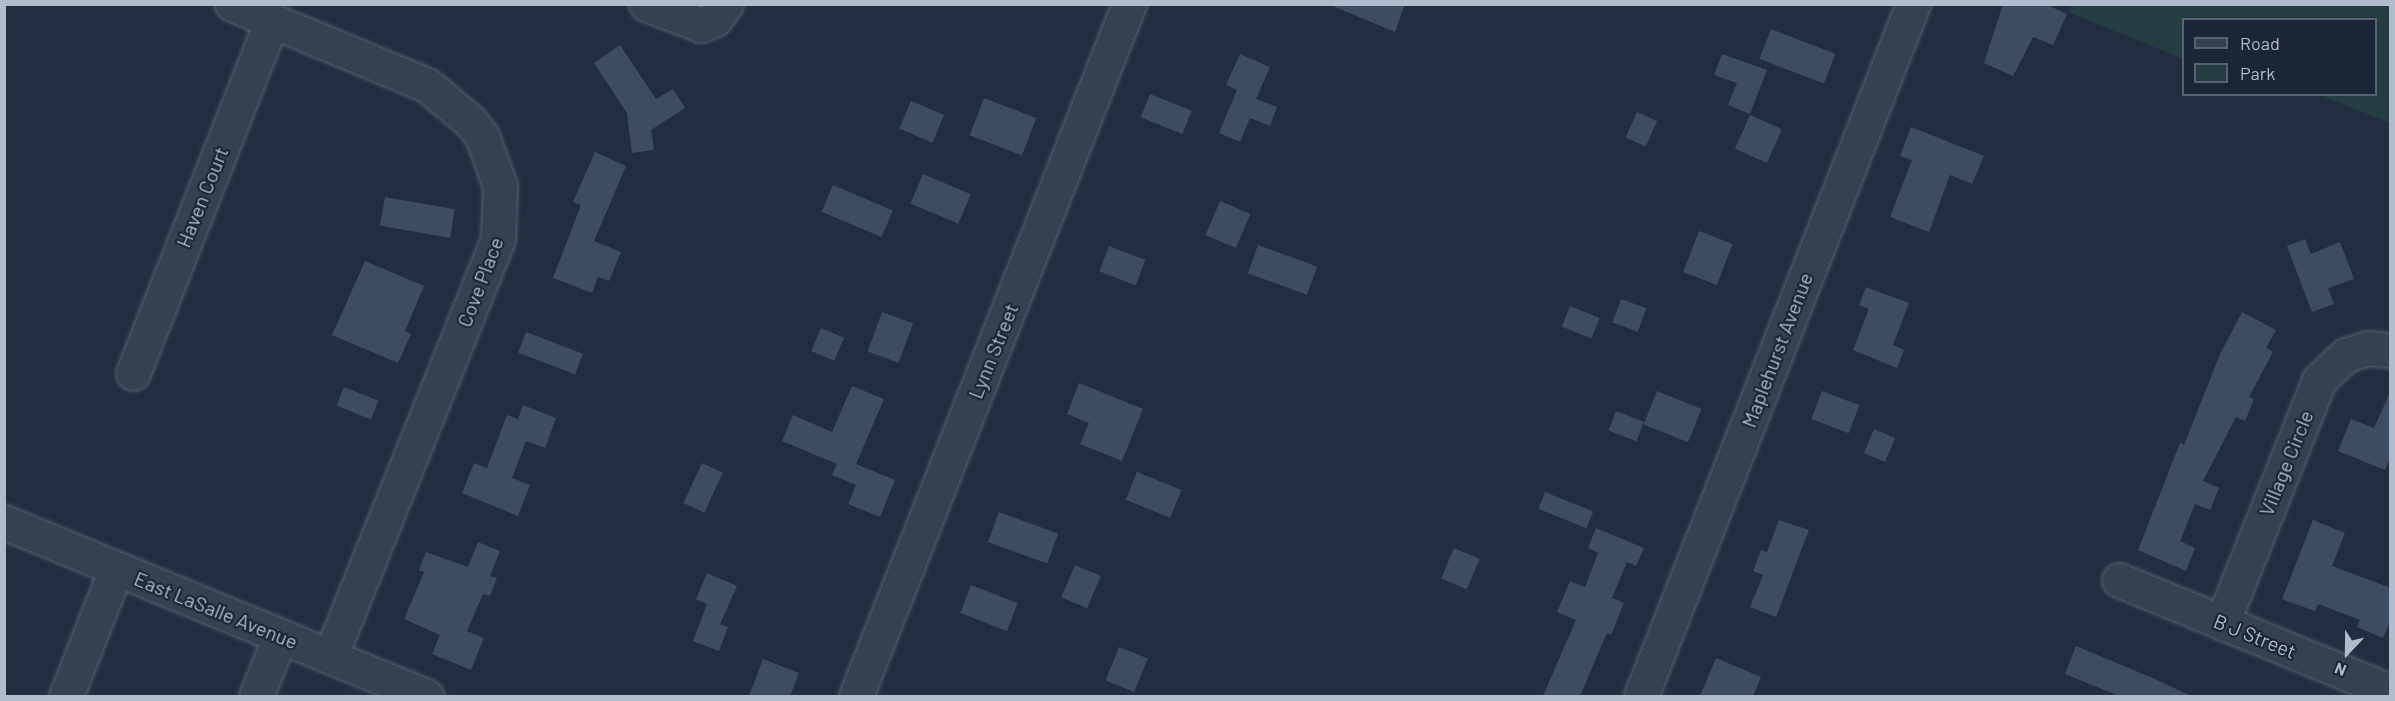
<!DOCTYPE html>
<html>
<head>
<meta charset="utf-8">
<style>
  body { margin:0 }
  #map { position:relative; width:2395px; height:701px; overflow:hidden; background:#222e40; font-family:Barlow,sans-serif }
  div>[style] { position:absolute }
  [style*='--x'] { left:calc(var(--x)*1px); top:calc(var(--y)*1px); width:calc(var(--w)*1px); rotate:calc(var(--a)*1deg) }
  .green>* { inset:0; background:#243d41 }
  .building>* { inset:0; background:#3d4c60; transform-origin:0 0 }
  .roads { filter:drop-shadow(0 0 2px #545e6e) drop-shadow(0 0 2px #545e6e) }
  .minor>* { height:33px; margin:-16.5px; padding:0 16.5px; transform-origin:16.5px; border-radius:16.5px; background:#364050 }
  span { translate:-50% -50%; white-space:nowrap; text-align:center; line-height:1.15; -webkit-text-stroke:4.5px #1b2535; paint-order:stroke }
  .street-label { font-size:20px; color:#b2bbcb }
  .frame { position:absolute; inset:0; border:6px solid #b2bbcb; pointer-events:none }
  .legend { position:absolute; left:2182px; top:18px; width:195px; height:78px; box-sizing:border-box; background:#1b2535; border:2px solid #576171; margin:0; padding:8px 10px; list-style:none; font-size:18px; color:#b2bbcb }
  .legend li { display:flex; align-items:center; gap:12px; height:30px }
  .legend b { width:30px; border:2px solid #576171 }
  .north { position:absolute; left:2317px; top:623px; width:60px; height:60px; -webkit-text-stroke:4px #1b2535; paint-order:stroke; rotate:202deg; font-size:16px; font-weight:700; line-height:24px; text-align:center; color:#b2bbcb }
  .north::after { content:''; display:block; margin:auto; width:21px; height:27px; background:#b2bbcb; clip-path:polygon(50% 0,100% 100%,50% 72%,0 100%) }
</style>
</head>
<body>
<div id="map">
  <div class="green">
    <i style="clip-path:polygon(2071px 5px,2390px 5px,2390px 123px,2320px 95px,2376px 94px,2376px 20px,2184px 20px,2183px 59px,2068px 12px)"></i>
  </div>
  <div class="building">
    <i style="clip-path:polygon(1328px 4px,1405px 4px,1395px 32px)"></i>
    <i style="clip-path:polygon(2003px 4px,2045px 4px,2067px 14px,2053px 45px,2033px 37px,2013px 76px,1984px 63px)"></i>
    <i style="left:1771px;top:29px;width:69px;height:32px;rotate:21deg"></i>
    <i style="clip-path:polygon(620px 45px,656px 99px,673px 89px,685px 108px,651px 130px,654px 150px,632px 153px,627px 113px,594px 63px)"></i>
    <i style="clip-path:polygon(1240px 54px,1270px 67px,1256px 99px,1277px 107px,1270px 126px,1250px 118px,1240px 142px,1219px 133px,1237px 90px,1226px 85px)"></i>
    <i style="clip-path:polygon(1722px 54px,1767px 70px,1750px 114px,1728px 105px,1737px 83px,1714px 75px)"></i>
    <i style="left:1150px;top:94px;width:45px;height:25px;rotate:22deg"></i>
    <i style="left:984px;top:98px;width:56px;height:40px;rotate:21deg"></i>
    <i style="left:911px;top:101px;width:36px;height:30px;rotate:23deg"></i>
    <i style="left:1637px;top:112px;width:22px;height:28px;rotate:24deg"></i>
    <i style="left:1750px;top:115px;width:35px;height:37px;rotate:24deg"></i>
    <i style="clip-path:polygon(1911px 127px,1984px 156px,1972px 184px,1950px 175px,1929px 232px,1890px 217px,1912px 160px,1900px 156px)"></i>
    <i style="clip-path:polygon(595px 152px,626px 166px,594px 241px,621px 252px,609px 281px,598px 277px,592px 293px,553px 278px,581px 205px,573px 202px)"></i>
    <i style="left:923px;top:174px;width:52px;height:32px;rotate:23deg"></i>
    <i style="left:833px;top:185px;width:65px;height:29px;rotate:23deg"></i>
    <i style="left:385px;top:197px;width:71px;height:29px;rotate:10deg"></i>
    <i style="left:1220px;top:201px;width:33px;height:37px;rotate:23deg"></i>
    <i style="left:1699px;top:231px;width:36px;height:44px;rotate:21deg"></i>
    <i style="clip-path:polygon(2305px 239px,2311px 254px,2340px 242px,2354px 279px,2328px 288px,2334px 304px,2312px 312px,2287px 246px)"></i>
    <i style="left:1258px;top:245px;width:63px;height:30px;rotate:20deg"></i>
    <i style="left:1109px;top:246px;width:39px;height:27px;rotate:21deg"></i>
    <i style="clip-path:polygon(365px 261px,424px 286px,405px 331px,411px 334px,398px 363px,332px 335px)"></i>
    <i style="clip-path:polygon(1866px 287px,1909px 303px,1893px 345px,1904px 350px,1897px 368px,1853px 350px,1869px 309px,1859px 305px)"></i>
    <i style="left:1621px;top:299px;width:27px;height:25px;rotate:20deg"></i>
    <i style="left:1570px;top:306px;width:32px;height:22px;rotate:22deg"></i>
    <i style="left:882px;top:312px;width:33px;height:42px;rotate:20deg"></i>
    <i style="clip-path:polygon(2242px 312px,2276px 330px,2266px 348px,2273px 352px,2249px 397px,2254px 399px,2245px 421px,2236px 417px,2203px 481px,2219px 488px,2210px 510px,2195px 504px,2180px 541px,2195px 548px,2186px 571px,2138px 550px,2180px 443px,2184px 445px,2220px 354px)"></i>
    <i style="left:821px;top:328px;width:25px;height:25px;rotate:23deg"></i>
    <i style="left:526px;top:332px;width:61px;height:22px;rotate:21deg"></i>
    <i style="clip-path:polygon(1079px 383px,1143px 409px,1122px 461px,1080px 444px,1089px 423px,1067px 414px)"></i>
    <i style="clip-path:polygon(852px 386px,884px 399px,856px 464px,895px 480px,880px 517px,848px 504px,856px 485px,832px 475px,837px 464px,782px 441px,793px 415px,832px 432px)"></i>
    <i style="left:344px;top:387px;width:37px;height:20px;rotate:22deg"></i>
    <i style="clip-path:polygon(2391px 390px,2391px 456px,2385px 470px,2338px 451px,2351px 419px,2374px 428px)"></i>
    <i style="left:1657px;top:391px;width:48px;height:36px;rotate:22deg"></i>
    <i style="left:1822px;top:391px;width:40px;height:30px;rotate:21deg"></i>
    <i style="clip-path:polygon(523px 405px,556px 418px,545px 448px,526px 441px,512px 478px,530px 485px,518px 516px,462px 493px,474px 463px,487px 468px,507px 415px,518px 419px)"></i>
    <i style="left:1616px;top:411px;width:30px;height:21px;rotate:21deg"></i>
    <i style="left:1874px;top:429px;width:23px;height:26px;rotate:23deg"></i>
    <i style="left:702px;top:463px;width:23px;height:44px;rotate:25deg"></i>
    <i style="left:1137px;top:472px;width:48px;height:30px;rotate:22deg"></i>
    <i style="left:1545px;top:492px;width:52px;height:18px;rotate:22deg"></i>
    <i style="left:999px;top:512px;width:63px;height:32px;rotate:20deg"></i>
    <i style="clip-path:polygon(1779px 520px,1809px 530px,1776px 617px,1750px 607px,1763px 575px,1753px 571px,1761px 550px,1767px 552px)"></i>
    <i style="clip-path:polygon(2313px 520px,2345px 533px,2332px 566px,2391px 588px,2391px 619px,2383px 638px,2357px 627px,2360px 620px,2318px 604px,2315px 611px,2282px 599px)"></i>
    <i style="clip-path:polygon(1596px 528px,1644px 548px,1636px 566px,1627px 562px,1612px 598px,1624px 603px,1611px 635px,1607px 633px,1580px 696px,1543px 696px,1576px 620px,1557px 612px,1570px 581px,1585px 587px,1598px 553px,1588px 548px)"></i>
    <i style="clip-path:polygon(478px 542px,500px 551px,490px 576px,497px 578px,490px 596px,483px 594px,467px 631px,484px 638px,471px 670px,432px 654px,440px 635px,404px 619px,424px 572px,419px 570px,426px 552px,468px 567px)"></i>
    <i style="left:1454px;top:548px;width:28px;height:33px;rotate:23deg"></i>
    <i style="left:1075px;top:565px;width:28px;height:35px;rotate:23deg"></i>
    <i style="clip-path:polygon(707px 573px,737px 586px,720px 624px,728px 627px,719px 651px,693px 641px,707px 604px,696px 599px)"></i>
    <i style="left:971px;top:585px;width:50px;height:30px;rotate:21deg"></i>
    <i style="clip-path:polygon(2076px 646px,2155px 679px,2191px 696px,2119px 696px,2065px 674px)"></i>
    <i style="left:1119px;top:647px;width:31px;height:36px;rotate:22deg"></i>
    <i style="clip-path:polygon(1716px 658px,1761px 677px,1753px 696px,1700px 696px)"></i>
    <i style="clip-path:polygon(763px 659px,799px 673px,790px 696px,749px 696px)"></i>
  </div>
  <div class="roads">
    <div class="minor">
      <i style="--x:232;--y:4;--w:211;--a:22.6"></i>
      <i style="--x:427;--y:85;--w:55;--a:39.8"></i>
      <i style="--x:469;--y:120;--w:21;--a:51"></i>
      <i style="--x:482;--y:136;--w:53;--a:70.2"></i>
      <i style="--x:500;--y:186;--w:53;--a:92.2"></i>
      <i style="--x:498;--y:239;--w:450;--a:111.9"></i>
      <i style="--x:646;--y:4;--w:59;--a:20.9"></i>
      <i style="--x:701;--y:25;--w:15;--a:-23"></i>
      <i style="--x:715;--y:19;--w:19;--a:-54"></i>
      <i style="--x:133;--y:373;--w:378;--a:-68.5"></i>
      <i style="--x:4;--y:522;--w:457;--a:22.4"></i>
      <i style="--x:2119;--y:580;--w:293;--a:22.3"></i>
      <i style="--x:2222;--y:623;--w:262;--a:-68.2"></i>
      <i style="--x:2319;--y:380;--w:37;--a:-43"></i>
      <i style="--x:2346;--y:355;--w:22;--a:-18"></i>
      <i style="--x:2367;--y:348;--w:23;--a:5"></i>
      <i style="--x:66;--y:696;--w:136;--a:-68.5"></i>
      <i style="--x:256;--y:696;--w:64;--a:-67.9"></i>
      <i style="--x:856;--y:696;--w:744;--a:-68.47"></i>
      <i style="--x:1641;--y:696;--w:744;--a:-68.54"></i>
    </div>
  </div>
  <div class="street-label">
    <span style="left:202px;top:197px;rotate:-68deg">Haven Court</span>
    <span style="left:480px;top:282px;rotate:-69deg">Cove Place</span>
    <span style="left:1777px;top:350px;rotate:-69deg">Maplehurst Avenue</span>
    <span style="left:993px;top:351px;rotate:-68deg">Lynn Street</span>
    <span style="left:2286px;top:463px;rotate:-68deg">Village Circle</span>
    <span style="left:216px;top:610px;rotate:22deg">East LaSalle Avenue</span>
    <span style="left:2255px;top:636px;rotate:22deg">B J Street</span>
  </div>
  <div class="frame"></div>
  <ul class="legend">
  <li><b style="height:8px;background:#364050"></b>Road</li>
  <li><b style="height:16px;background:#243d41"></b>Park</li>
  </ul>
  <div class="north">N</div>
</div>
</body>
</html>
